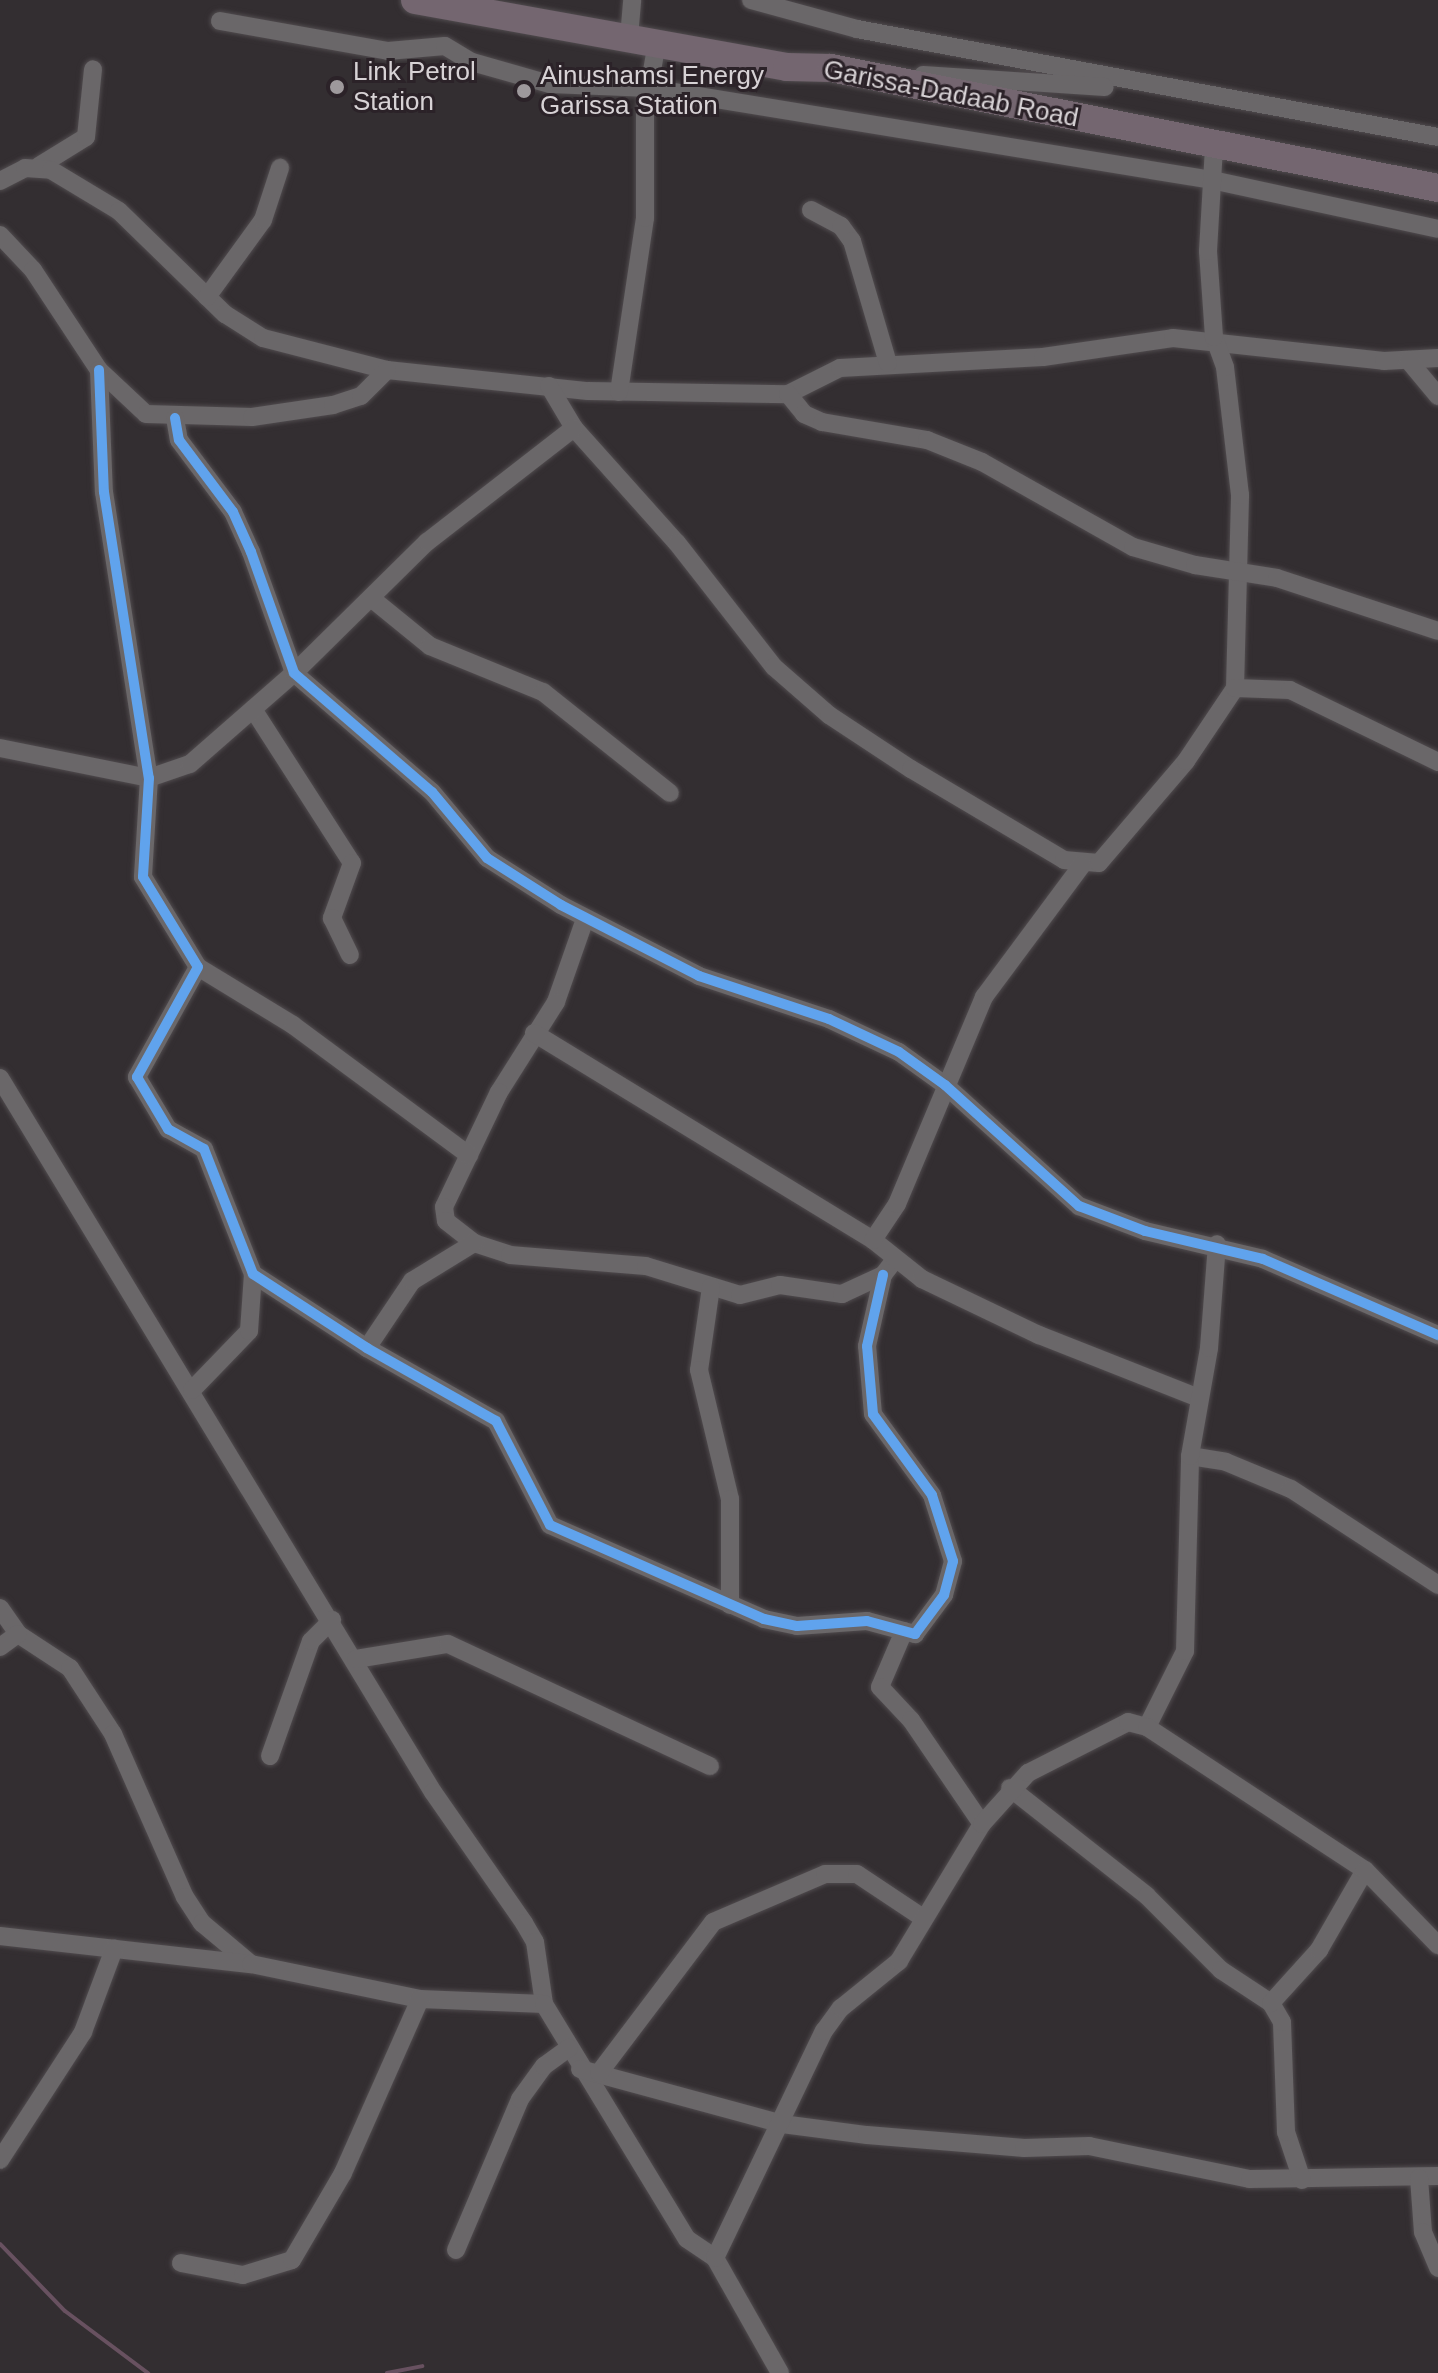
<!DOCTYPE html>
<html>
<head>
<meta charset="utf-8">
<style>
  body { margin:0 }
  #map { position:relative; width:1438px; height:2373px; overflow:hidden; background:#332e31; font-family:Helvetica,sans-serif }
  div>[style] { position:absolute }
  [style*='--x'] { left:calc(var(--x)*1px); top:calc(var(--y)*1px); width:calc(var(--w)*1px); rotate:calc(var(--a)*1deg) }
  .stream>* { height:4px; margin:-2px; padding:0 2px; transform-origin:2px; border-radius:2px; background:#685160 }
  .roads { filter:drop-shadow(0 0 2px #504b4e) drop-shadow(0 0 2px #504b4e) }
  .minor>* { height:18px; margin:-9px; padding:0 9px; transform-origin:9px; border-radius:9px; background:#6a6769 }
  .highway>* { height:28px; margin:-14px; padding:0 14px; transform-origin:14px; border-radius:14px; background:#746670 }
  .cycleway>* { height:10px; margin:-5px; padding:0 5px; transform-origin:5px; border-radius:5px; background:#60a3ed }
  .dots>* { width:22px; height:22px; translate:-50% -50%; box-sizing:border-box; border:4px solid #2b2228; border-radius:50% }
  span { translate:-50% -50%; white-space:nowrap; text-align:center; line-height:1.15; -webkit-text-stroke:6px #2b2228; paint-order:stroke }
  .poi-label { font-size:26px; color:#d7d2d5 }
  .left { translate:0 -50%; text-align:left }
  .street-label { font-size:26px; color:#d7d2d5 }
</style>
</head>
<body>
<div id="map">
  <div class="stream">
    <i style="--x:0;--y:2244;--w:93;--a:45.9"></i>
    <i style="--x:65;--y:2311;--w:104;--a:36.8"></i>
    <i style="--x:387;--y:2373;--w:36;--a:-11"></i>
  </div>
  <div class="roads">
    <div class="minor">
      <i style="--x:751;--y:0;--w:110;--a:15.3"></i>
      <i style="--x:857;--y:29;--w:591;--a:10.53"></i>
      <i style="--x:220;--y:21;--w:171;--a:10.1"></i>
      <i style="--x:388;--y:51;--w:57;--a:-5"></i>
      <i style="--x:445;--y:46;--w:31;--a:31"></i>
      <i style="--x:472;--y:62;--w:81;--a:15.8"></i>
      <i style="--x:550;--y:84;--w:99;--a:2.3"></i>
      <i style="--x:649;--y:88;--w:570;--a:9.28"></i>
      <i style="--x:1212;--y:180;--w:231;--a:12.2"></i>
      <i style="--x:629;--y:37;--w:37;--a:-85"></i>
      <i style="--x:923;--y:75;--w:182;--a:3.8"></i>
      <i style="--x:39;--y:166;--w:55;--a:-31.7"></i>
      <i style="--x:86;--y:137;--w:68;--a:-84.1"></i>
      <i style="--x:0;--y:181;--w:28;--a:-27"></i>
      <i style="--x:25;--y:168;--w:26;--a:4"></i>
      <i style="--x:51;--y:170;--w:79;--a:31.1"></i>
      <i style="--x:119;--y:211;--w:148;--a:44.2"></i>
      <i style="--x:225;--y:314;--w:45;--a:32.3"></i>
      <i style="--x:263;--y:338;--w:128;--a:14.5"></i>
      <i style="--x:387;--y:370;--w:202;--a:6"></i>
      <i style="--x:588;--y:391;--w:200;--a:0.9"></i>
      <i style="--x:788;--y:394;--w:58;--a:-26.6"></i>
      <i style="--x:840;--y:368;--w:203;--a:-3.1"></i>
      <i style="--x:1043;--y:357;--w:131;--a:-8.3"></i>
      <i style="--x:1173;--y:338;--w:212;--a:6.2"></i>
      <i style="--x:1384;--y:361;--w:54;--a:-3.2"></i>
      <i style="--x:811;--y:210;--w:34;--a:28"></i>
      <i style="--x:841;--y:226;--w:19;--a:54"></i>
      <i style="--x:852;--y:241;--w:127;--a:73.6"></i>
      <i style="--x:0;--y:235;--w:48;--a:46.7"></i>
      <i style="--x:33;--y:270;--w:120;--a:56.6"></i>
      <i style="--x:99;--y:370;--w:64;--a:43.1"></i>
      <i style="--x:146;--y:414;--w:106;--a:1.6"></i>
      <i style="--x:252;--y:417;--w:82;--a:-8.4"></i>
      <i style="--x:333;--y:405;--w:29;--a:-18"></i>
      <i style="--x:361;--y:396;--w:37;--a:-45"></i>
      <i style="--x:207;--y:297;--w:95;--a:-54"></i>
      <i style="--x:263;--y:220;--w:55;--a:-71.9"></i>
      <i style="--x:1408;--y:360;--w:47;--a:50.2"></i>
      <i style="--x:99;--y:370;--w:122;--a:87.7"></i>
      <i style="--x:104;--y:492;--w:290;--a:81.1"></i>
      <i style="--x:149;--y:778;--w:99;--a:93.5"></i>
      <i style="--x:143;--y:877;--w:105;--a:58.6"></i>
      <i style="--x:198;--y:967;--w:126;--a:119"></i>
      <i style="--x:137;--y:1077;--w:61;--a:59.2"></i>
      <i style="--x:168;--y:1129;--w:41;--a:29.1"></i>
      <i style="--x:204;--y:1149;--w:134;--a:68.6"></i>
      <i style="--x:253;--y:1274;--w:136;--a:33"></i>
      <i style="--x:367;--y:1348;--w:148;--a:29.5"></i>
      <i style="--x:496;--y:1421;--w:117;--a:62.6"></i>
      <i style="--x:550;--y:1525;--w:234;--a:23.7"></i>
      <i style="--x:764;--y:1619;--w:34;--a:12"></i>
      <i style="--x:797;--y:1626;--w:70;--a:-4.1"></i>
      <i style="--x:867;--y:1621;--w:50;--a:15.2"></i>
      <i style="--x:915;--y:1634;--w:49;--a:-53.4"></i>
      <i style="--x:944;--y:1595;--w:35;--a:-75"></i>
      <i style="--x:953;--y:1561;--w:69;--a:-107.7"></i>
      <i style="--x:932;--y:1495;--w:100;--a:-126.1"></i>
      <i style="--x:873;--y:1414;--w:68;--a:-95"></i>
      <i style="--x:867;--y:1346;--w:73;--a:-77.3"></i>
      <i style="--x:549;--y:386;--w:49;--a:59.2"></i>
      <i style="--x:574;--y:428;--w:154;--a:48.2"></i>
      <i style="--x:677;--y:543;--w:157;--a:52"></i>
      <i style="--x:774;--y:667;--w:73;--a:41.1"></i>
      <i style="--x:829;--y:715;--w:98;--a:33.4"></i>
      <i style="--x:911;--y:769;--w:178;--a:30.7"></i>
      <i style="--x:1064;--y:860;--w:35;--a:5"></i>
      <i style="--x:1099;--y:863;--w:134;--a:-49.5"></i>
      <i style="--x:1186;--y:761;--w:88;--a:-56.1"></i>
      <i style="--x:1235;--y:688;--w:193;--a:-88.5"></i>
      <i style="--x:1240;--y:495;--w:129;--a:-96.7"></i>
      <i style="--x:1225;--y:367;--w:32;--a:-110"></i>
      <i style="--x:1214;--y:337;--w:86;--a:-94"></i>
      <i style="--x:1208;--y:251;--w:105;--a:-86.7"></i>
      <i style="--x:619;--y:392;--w:176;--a:-81.5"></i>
      <i style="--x:645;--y:218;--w:107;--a:-90"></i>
      <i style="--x:645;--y:111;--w:70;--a:-80.1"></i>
      <i style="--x:788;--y:394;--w:26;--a:51"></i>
      <i style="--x:804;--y:414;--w:20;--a:24"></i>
      <i style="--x:822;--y:422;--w:107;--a:9.7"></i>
      <i style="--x:927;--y:440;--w:59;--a:21.8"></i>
      <i style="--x:982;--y:462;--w:173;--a:29.4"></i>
      <i style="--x:1133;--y:547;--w:65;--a:16.2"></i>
      <i style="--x:1195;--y:565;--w:83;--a:9"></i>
      <i style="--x:1277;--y:578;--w:169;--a:18.2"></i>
      <i style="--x:175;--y:418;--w:22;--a:80"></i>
      <i style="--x:179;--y:440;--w:90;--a:53.1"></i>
      <i style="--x:233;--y:512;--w:44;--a:65.8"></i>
      <i style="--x:251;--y:552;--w:128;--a:70.4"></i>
      <i style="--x:294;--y:673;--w:182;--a:40.8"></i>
      <i style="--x:432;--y:792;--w:86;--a:50.2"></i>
      <i style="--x:487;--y:858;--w:88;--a:32.4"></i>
      <i style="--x:561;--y:905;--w:155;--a:27.2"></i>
      <i style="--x:699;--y:976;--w:137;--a:18.3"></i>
      <i style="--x:829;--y:1019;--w:77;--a:25.2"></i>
      <i style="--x:899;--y:1052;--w:57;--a:35.7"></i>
      <i style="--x:945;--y:1085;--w:181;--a:42.1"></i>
      <i style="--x:1079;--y:1206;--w:71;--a:20.7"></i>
      <i style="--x:1145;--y:1231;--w:121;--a:13.3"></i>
      <i style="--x:1263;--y:1259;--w:191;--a:23.5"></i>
      <i style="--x:371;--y:598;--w:76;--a:39.1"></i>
      <i style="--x:430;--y:646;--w:122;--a:22.2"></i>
      <i style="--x:543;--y:692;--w:162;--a:38.5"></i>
      <i style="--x:1235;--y:688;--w:55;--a:2.1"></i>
      <i style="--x:1290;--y:690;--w:165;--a:25.9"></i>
      <i style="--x:253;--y:709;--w:183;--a:57.3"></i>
      <i style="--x:352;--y:863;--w:59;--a:110"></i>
      <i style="--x:332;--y:918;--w:41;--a:64.1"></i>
      <i style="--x:0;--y:748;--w:152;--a:11.4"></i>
      <i style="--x:149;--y:778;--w:43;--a:-18.9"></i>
      <i style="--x:190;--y:764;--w:138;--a:-41.2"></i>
      <i style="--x:294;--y:673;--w:187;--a:-44.6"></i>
      <i style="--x:427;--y:542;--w:186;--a:-37.8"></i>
      <i style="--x:585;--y:919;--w:88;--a:109.3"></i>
      <i style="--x:556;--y:1002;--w:107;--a:122.3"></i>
      <i style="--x:499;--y:1092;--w:127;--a:115.6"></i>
      <i style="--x:444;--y:1207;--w:14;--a:82"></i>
      <i style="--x:446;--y:1221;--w:36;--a:38"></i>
      <i style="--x:474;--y:1243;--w:38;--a:18"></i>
      <i style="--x:510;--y:1255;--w:136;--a:4.6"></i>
      <i style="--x:646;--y:1266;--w:98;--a:17.1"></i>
      <i style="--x:740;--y:1295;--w:41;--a:-14"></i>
      <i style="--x:780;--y:1285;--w:63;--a:8.3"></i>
      <i style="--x:842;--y:1294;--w:45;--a:-24.9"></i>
      <i style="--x:883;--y:1275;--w:18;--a:-52"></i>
      <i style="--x:198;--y:967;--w:111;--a:31.4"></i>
      <i style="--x:293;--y:1025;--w:219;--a:36.5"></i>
      <i style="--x:534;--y:1033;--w:397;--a:31.4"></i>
      <i style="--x:873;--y:1240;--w:63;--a:38.5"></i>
      <i style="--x:922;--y:1279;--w:130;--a:25.6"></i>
      <i style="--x:1039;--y:1335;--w:172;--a:21.5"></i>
      <i style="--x:0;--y:1078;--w:835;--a:58.77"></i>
      <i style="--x:433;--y:1792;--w:160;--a:55.2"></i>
      <i style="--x:524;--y:1923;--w:22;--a:60"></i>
      <i style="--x:535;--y:1942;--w:63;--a:81.7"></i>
      <i style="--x:873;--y:1240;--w:43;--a:-56.3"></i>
      <i style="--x:897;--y:1204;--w:225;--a:-67.2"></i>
      <i style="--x:984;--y:997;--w:164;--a:-53.4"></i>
      <i style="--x:711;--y:1287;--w:84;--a:98.2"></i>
      <i style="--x:699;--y:1370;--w:133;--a:76.5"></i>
      <i style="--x:730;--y:1499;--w:106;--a:90"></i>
      <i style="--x:367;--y:1348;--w:81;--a:-56.1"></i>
      <i style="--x:412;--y:1281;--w:73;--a:-31.5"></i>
      <i style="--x:192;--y:1390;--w:82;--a:-46"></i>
      <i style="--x:249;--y:1331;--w:57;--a:-86"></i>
      <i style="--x:1190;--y:1456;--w:36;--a:9"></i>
      <i style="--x:1226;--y:1462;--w:70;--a:22.6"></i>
      <i style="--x:1291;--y:1489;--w:176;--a:33.1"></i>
      <i style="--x:0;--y:1608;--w:32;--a:55"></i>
      <i style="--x:18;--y:1634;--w:62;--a:33.2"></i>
      <i style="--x:70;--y:1668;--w:79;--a:56.9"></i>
      <i style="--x:113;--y:1734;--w:178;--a:66.2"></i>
      <i style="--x:185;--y:1897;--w:31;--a:57"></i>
      <i style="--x:202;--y:1923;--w:64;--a:39.9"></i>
      <i style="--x:904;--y:1631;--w:61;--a:113.2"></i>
      <i style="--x:880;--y:1687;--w:45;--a:46.8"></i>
      <i style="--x:911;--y:1720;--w:126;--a:55.7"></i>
      <i style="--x:0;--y:1647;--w:22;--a:-36"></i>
      <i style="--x:356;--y:1659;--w:93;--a:-9.3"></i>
      <i style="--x:448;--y:1644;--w:289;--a:25"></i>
      <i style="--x:1147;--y:1727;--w:85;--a:-63.4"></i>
      <i style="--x:1185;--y:1651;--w:195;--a:-88.5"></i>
      <i style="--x:1190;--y:1456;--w:110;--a:-80"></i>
      <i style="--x:1209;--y:1348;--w:104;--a:-85.6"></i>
      <i style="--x:270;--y:1756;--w:122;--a:-70.4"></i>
      <i style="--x:311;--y:1641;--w:30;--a:-45"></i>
      <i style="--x:1010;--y:1788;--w:174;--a:38.2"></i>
      <i style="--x:1147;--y:1896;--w:105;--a:45"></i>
      <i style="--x:1221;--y:1970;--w:60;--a:33.4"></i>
      <i style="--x:0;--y:1936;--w:253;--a:6.4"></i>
      <i style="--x:251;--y:1964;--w:173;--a:11.7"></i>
      <i style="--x:420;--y:1999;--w:124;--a:2.3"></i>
      <i style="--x:544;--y:2004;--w:275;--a:58.7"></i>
      <i style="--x:687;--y:2239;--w:34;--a:34"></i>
      <i style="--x:715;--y:2258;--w:132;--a:60.5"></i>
      <i style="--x:580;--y:2069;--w:209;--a:15.2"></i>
      <i style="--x:782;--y:2124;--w:86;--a:7.4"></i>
      <i style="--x:867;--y:2135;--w:158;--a:4.7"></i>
      <i style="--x:1024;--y:2148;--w:65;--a:-1.8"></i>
      <i style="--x:1089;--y:2146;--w:164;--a:11.6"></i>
      <i style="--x:1250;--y:2179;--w:188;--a:-0.9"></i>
      <i style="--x:599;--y:2073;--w:189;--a:-52.9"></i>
      <i style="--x:713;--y:1922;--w:122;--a:-23.2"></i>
      <i style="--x:825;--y:1874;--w:32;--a:0"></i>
      <i style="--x:857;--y:1874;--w:79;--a:33.7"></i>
      <i style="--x:0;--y:2160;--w:153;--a:-57"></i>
      <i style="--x:83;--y:2032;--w:89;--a:-69.5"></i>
      <i style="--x:1419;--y:2178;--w:54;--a:85.8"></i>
      <i style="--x:1423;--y:2232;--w:39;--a:67"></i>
      <i style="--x:1302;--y:2180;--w:51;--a:-108.4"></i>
      <i style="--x:1286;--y:2132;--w:110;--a:-92.1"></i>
      <i style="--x:1282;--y:2022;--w:22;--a:-120"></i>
      <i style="--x:1271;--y:2003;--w:72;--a:-47.8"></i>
      <i style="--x:1319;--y:1950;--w:92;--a:-60.1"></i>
      <i style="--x:456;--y:2250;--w:164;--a:-67"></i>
      <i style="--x:520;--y:2099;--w:41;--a:-54"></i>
      <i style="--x:544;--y:2066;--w:31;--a:-36"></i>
      <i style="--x:715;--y:2258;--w:252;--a:-64.4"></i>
      <i style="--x:824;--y:2031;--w:29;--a:-54"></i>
      <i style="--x:841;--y:2008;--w:75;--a:-39"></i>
      <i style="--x:899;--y:1961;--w:160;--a:-58.8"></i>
      <i style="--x:982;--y:1824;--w:69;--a:-48"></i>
      <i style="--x:1028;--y:1773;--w:112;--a:-27"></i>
      <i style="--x:1128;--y:1722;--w:20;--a:15"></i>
      <i style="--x:1147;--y:1727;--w:261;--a:33.3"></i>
      <i style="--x:1365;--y:1870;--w:105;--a:45.8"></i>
      <i style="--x:181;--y:2263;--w:63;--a:11"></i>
      <i style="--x:243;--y:2275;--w:51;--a:-17"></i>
      <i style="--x:292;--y:2260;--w:101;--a:-59.6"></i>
      <i style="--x:343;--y:2173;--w:190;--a:-66.1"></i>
    </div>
    <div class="highway">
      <i style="--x:415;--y:0;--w:378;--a:10.2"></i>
      <i style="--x:787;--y:67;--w:44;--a:1.3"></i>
      <i style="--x:831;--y:68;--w:619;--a:11.18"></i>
    </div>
  </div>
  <div class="cycleway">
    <i style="--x:99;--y:370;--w:122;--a:87.7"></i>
    <i style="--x:104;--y:492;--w:290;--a:81.1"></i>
    <i style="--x:149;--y:778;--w:99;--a:93.5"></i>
    <i style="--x:143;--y:877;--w:105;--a:58.6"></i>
    <i style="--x:198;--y:967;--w:126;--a:119"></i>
    <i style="--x:137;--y:1077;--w:61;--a:59.2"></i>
    <i style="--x:168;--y:1129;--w:41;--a:29.1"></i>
    <i style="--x:204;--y:1149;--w:134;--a:68.6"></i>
    <i style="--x:253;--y:1274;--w:136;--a:33"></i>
    <i style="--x:367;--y:1348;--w:148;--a:29.5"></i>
    <i style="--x:496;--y:1421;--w:117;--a:62.6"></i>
    <i style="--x:550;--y:1525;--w:234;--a:23.7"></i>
    <i style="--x:764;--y:1619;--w:34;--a:12"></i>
    <i style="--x:797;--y:1626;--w:70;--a:-4.1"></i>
    <i style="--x:867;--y:1621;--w:50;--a:15.2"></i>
    <i style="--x:915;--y:1634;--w:49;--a:-53.4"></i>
    <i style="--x:944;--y:1595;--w:35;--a:-75"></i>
    <i style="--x:953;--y:1561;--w:69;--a:-107.7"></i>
    <i style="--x:932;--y:1495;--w:100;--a:-126.1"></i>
    <i style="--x:873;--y:1414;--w:68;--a:-95"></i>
    <i style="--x:867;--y:1346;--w:73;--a:-77.3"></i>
    <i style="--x:175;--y:418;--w:22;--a:80"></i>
    <i style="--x:179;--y:440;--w:90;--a:53.1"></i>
    <i style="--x:233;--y:512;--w:44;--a:65.8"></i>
    <i style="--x:251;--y:552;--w:128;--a:70.4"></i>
    <i style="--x:294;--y:673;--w:182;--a:40.8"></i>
    <i style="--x:432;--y:792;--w:86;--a:50.2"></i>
    <i style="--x:487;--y:858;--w:88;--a:32.4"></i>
    <i style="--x:561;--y:905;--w:155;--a:27.2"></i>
    <i style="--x:699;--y:976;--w:137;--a:18.3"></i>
    <i style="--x:829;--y:1019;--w:77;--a:25.2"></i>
    <i style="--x:899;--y:1052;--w:57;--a:35.7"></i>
    <i style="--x:945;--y:1085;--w:181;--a:42.1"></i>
    <i style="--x:1079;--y:1206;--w:71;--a:20.7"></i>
    <i style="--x:1145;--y:1231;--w:121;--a:13.3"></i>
    <i style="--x:1263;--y:1259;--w:191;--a:23.5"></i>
  </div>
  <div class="dots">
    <i style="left:337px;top:87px;background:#9e999c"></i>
    <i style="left:524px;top:91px;background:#9e999c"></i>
  </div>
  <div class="poi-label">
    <span class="left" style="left:353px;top:87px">Link Petrol<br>Station</span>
    <span class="left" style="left:540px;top:91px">Ainushamsi Energy<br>Garissa Station</span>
  </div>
  <div class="street-label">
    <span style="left:951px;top:94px;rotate:11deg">Garissa-Dadaab Road</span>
  </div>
</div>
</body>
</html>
